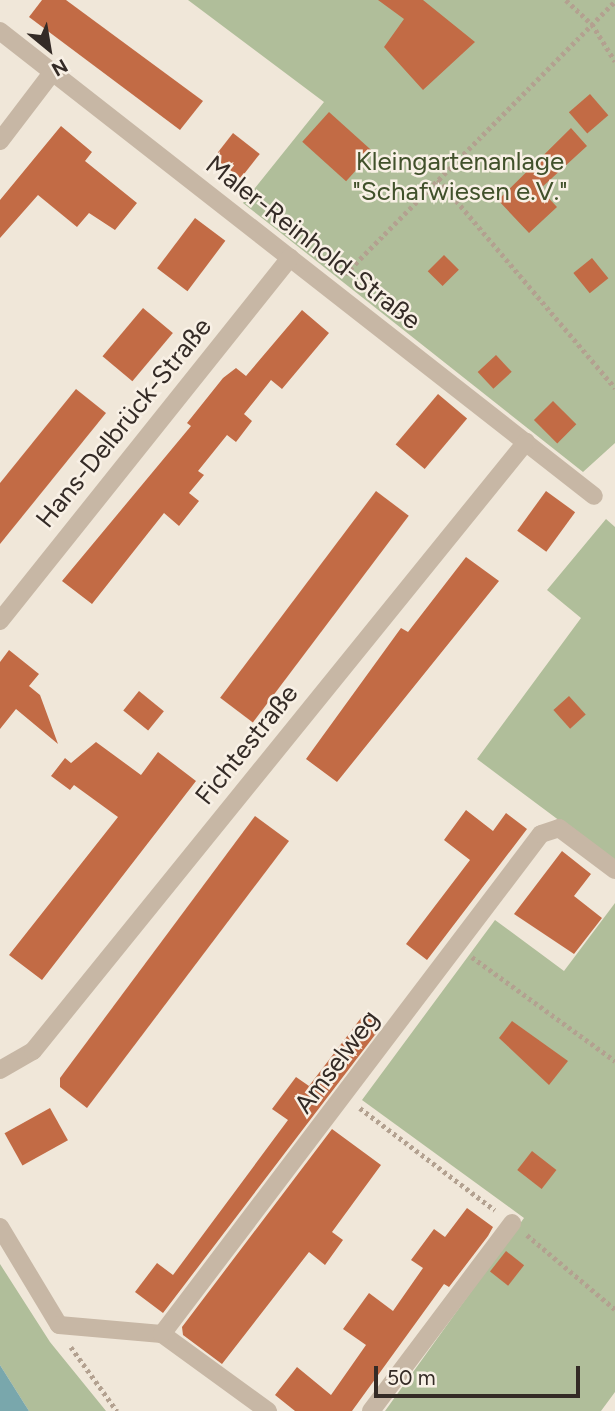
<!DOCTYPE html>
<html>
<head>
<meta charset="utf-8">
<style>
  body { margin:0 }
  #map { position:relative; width:615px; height:1411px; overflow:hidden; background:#f0e7d9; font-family:Figtree,sans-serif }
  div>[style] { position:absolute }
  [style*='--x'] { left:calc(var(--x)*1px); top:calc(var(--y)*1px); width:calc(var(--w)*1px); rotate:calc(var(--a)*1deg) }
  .green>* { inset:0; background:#b0be9a }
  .water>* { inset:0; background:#79a7ac }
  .building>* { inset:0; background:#c26b45; transform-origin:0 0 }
  .path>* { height:4.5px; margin-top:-2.25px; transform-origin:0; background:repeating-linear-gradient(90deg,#b3a190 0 3.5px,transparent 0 7px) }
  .street>* { height:18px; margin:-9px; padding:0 9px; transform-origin:9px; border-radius:9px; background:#c7b7a5 }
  span { translate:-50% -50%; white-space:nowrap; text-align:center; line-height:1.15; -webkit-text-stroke:5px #f8f0e5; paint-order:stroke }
  .park-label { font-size:26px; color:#41512b }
  .street-label { font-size:26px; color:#342b26 }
  .north { position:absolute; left:14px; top:14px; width:70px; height:70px; -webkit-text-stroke:5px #f8f0e5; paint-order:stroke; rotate:150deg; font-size:19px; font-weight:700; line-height:28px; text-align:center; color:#342b26 }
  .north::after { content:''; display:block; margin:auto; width:24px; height:32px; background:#342b26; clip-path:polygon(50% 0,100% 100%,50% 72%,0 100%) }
  .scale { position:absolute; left:374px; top:1366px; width:206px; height:32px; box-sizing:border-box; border:4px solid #342b26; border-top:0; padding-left:9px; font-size:21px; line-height:24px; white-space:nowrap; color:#342b26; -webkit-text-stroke:5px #f8f0e5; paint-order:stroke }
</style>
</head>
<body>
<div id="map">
  <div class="green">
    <i style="clip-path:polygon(188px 0,615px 0,615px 443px,583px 472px,243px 203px,324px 102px)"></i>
    <i style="clip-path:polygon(606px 519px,615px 527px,615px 862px,477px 759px,581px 618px,547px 590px)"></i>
    <i style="clip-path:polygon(615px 903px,615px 1392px,601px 1411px,385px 1411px,524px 1218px,362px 1100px,495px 920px,564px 971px)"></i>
    <i style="clip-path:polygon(0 1264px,50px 1342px,106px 1411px,29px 1411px,0 1365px)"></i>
  </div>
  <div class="water">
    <i style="clip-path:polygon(0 1365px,29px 1411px,0 1411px)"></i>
  </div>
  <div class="building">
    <i style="clip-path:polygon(42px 0,66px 0,203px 101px,180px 130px,29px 17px)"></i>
    <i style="clip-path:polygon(378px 0,423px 0,475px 42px,423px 90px,384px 47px,404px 19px)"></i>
    <i style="left:590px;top:94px;width:28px;height:28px;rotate:49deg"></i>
    <i style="left:329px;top:112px;width:59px;height:40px;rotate:42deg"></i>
    <i style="clip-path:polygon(61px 126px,92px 152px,85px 161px,137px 203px,115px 230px,89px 213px,77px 227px,38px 195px,0 238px,0 200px)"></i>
    <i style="clip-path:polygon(571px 128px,587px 146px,540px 189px,557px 207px,529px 233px,498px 200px)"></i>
    <i style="left:233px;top:133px;width:34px;height:31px;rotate:38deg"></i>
    <i style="left:195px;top:218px;width:38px;height:63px;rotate:37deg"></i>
    <i style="left:444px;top:255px;width:21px;height:23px;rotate:45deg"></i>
    <i style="left:592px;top:258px;width:26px;height:24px;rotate:51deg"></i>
    <i style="left:143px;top:308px;width:39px;height:63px;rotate:40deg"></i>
    <i style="clip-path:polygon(302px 310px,329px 333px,282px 389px,271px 380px,244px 414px,252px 421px,236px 442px,227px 435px,198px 471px,204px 475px,189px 493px,199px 501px,179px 526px,164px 513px,92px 604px,62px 581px,191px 426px,187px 423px,223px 378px,236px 368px,246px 376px)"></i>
    <i style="left:496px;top:355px;width:23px;height:25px;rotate:47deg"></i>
    <i style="clip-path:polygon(76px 389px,106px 413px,0 544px,0 483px)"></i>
    <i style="left:438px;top:394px;width:38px;height:66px;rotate:40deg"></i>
    <i style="left:553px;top:401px;width:33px;height:27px;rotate:45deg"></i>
    <i style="left:376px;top:491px;width:41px;height:259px;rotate:37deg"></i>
    <i style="left:546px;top:491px;width:36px;height:49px;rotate:36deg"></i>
    <i style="clip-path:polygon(466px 557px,499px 581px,337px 782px,306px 759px,401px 628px,408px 632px)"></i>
    <i style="clip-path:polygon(9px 650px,39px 674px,29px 686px,40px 695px,58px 744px,16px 709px,0 729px,0 662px)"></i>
    <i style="left:139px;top:691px;width:32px;height:25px;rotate:39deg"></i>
    <i style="left:569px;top:696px;width:25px;height:21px;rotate:48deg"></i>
    <i style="clip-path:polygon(96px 742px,141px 775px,158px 752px,196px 781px,42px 980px,9px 955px,118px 817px,74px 785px,70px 790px,51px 776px,65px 758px,71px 763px)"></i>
    <i style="clip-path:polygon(466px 810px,493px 831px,506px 813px,527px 829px,427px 960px,406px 944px,470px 860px,444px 840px)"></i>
    <i style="clip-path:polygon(255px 816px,289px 841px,87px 1108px,60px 1087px,60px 1078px)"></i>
    <i style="clip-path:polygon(562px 851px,591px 874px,574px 896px,602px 918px,574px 954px,514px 914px)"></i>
    <i style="clip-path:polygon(364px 1014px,381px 1027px,163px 1313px,135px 1292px,157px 1263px,173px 1275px,288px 1120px,272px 1109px,296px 1077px,309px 1086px)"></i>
    <i style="clip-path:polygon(512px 1021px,568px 1061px,549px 1085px,499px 1038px)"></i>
    <i style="left:50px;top:1108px;width:37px;height:52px;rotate:61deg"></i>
    <i style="clip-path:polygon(332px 1129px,381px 1165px,332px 1232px,343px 1240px,325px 1265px,309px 1252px,222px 1364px,183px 1335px,182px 1327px)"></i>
    <i style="left:532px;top:1151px;width:31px;height:24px;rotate:38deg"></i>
    <i style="clip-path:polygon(467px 1208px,493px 1227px,488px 1236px,449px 1287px,444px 1284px,352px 1411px,295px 1411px,275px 1395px,297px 1367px,331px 1395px,366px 1345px,343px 1329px,369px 1293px,393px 1311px,423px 1268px,411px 1260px,434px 1229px,445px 1237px)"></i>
    <i style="left:506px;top:1251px;width:23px;height:26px;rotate:38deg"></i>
  </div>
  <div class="path">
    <i style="--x:566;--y:0;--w:35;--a:43"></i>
    <i style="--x:592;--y:24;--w:44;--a:58.1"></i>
    <i style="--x:438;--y:179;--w:274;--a:49.7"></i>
    <i style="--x:345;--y:274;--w:384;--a:-45.3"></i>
    <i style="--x:472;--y:957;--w:177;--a:36"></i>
    <i style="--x:360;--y:1108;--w:169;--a:37.1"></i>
    <i style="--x:527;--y:1235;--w:115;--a:40.1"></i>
    <i style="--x:71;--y:1347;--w:79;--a:54.3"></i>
  </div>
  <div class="street">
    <i style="--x:0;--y:31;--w:754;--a:38.05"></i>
    <i style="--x:0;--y:141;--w:84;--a:-52.7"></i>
    <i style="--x:0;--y:621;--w:465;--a:-51.4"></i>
    <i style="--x:0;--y:1070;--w:38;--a:-30"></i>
    <i style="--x:33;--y:1051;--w:784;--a:-51.01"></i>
    <i style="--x:0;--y:1227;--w:114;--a:59"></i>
    <i style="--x:59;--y:1325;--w:103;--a:5"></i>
    <i style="--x:162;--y:1334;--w:131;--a:36"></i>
    <i style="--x:162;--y:1334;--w:627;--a:-52.84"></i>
    <i style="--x:541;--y:834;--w:19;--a:-18"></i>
    <i style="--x:559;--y:828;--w:70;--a:36.9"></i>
    <i style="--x:371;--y:1411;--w:235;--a:-53.1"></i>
  </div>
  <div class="park-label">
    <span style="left:460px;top:177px">Kleingartenanlage<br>"Schafwiesen e.V."</span>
  </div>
  <div class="street-label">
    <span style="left:313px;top:243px;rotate:38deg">Maler-Reinhold-Straße</span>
    <span style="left:124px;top:423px;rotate:-51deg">Hans-Delbrück-Straße</span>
    <span style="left:247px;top:745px;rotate:-51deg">Fichtestraße</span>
    <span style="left:337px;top:1062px;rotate:-53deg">Amselweg</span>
  </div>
  <div class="north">N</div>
  <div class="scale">50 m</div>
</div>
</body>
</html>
